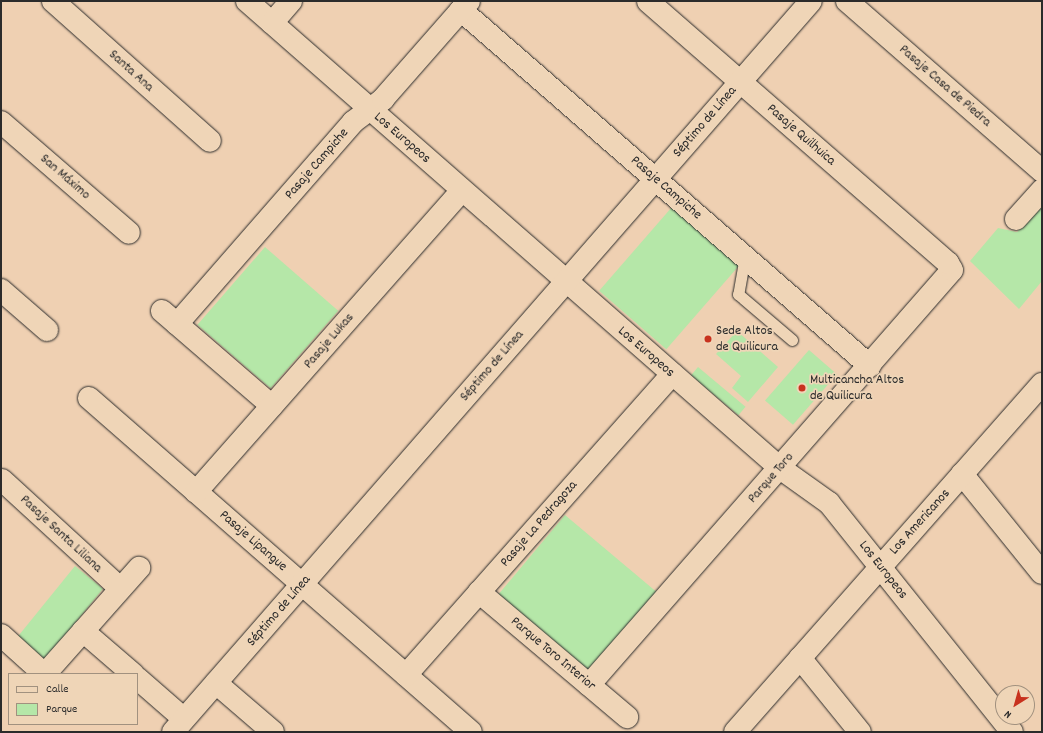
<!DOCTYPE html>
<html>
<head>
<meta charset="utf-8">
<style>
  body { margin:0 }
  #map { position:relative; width:1043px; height:733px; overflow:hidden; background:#efd0b2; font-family:Dekko,sans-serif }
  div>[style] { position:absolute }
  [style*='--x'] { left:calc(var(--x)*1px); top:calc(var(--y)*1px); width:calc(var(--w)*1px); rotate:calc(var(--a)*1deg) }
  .green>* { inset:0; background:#b5e7a8; transform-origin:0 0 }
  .roads { filter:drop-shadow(0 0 1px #2b2b2b) drop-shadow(0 0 1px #2b2b2b) }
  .service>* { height:11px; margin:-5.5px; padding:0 5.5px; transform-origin:5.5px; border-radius:5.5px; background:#efd5b7 }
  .minor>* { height:22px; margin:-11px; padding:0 11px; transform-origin:11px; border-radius:11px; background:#efd5b7 }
  .dots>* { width:11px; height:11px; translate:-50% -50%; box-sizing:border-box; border:2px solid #efd5b7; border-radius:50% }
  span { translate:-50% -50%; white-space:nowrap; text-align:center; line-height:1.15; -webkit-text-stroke:3.5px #efd5b7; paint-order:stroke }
  .street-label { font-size:14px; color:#2b2b2b }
  .poi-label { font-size:14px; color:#2b2b2b }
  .left { translate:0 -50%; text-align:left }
  .frame { position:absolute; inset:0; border:2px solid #2b2b2b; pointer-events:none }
  .legend { position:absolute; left:8px; top:673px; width:130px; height:52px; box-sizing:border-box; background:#efd5b7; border:1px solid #a1917f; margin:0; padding:5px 7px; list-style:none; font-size:12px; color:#2b2b2b }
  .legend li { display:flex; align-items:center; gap:8px; height:20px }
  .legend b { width:20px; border:1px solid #a1917f }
  .north { position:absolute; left:995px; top:685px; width:40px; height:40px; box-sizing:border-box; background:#efd5b7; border:1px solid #a1917f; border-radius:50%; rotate:217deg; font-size:11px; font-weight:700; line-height:16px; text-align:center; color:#2b2b2b }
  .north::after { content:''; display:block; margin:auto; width:14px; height:18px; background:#c8321e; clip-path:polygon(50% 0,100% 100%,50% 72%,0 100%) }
</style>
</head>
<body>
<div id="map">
  <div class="green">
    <i style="clip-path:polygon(1042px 206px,1042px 281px,1019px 309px,970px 261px,998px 228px,1017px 232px)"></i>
    <i style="left:672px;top:207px;width:89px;height:111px;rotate:41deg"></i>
    <i style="left:265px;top:247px;width:97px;height:103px;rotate:41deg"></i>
    <i style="clip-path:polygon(737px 331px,778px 367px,748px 402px,732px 388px,741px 376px,716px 354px)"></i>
    <i style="left:809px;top:350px;width:37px;height:67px;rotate:41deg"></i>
    <i style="left:698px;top:367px;width:62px;height:11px;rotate:40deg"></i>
    <i style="left:565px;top:515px;width:122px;height:106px;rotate:40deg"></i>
    <i style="left:75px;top:566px;width:36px;height:94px;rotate:39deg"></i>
  </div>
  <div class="roads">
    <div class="service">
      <i style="--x:745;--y:256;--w:39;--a:100"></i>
      <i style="--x:738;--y:294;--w:71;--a:40.4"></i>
    </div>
    <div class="minor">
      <i style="--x:53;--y:1;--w:210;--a:41.7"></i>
      <i style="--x:247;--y:1;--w:709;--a:41.22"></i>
      <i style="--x:780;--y:468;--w:60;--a:35.5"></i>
      <i style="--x:829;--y:503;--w:293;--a:51.4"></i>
      <i style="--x:847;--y:1;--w:259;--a:41.1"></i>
      <i style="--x:461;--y:10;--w:542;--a:41.04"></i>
      <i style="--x:272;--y:23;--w:29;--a:-49"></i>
      <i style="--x:1;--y:122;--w:169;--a:40.9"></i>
      <i style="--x:1016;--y:219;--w:39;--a:-48"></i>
      <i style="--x:1;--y:290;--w:61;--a:41"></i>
      <i style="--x:162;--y:311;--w:145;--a:40.8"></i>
      <i style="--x:177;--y:324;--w:268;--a:-48.9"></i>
      <i style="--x:353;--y:122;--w:38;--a:-37"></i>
      <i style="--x:383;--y:99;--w:130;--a:-48.7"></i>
      <i style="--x:89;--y:398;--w:507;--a:41.16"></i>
      <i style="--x:962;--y:474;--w:127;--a:51.1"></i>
      <i style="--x:2;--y:480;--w:160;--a:42.5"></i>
      <i style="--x:196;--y:492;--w:402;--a:-48.6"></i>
      <i style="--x:479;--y:592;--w:194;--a:40.2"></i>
      <i style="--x:83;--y:631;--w:66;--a:40.7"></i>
      <i style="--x:1;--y:635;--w:58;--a:42.2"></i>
      <i style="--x:800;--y:658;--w:95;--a:51"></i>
      <i style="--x:45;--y:674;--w:142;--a:-48.4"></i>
      <i style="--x:406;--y:675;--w:402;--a:-48.5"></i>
      <i style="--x:137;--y:678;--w:62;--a:41.1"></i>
      <i style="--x:216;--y:683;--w:75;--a:40.7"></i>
      <i style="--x:589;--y:685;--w:551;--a:-48.82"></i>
      <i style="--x:952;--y:270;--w:8;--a:-120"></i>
      <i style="--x:948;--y:263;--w:398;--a:-138.9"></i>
      <i style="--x:173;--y:732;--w:970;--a:-48.89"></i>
      <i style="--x:735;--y:732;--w:464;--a:-48.6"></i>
    </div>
  </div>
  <div class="dots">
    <i style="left:708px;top:339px;background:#c8321e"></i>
    <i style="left:802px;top:388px;background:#c8321e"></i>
  </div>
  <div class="street-label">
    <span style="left:131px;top:71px;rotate:42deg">Santa Ana</span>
    <span style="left:945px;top:86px;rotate:41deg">Pasaje Casa de Piedra</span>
    <span style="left:705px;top:122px;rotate:-49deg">Séptimo de Línea</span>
    <span style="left:801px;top:135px;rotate:41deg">Pasaje Quilhuica</span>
    <span style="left:402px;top:138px;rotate:41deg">Los Europeos</span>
    <span style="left:317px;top:164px;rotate:-49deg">Pasaje Campiche</span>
    <span style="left:65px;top:177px;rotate:41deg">San Máximo</span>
    <span style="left:666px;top:188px;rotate:41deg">Pasaje Campiche</span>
    <span style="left:329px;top:341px;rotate:-49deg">Pasaje Lukas</span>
    <span style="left:646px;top:352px;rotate:41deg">Los Europeos</span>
    <span style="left:492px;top:366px;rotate:-49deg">Séptimo de Línea</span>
    <span style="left:771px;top:478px;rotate:-49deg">Parque Toro</span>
    <span style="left:920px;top:522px;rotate:-48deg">Los Americanos</span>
    <span style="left:539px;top:524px;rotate:-49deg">Pasaje La Pedragoza</span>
    <span style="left:61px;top:534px;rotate:43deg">Pasaje Santa Liliana</span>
    <span style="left:253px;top:541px;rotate:41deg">Pasaje Lipangue</span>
    <span style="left:883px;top:570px;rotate:52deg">Los Europeos</span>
    <span style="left:279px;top:611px;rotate:-49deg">Séptimo de Línea</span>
    <span style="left:553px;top:654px;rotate:40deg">Parque Toro Interior</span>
  </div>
  <div class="poi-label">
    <span class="left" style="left:716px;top:339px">Sede Altos<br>de Quilicura</span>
    <span class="left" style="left:810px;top:388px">Multicancha Altos<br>de Quilicura</span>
  </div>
  <div class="frame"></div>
  <ul class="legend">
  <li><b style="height:5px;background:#efd5b7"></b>Calle</li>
  <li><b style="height:11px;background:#b5e7a8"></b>Parque</li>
  </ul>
  <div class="north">N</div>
</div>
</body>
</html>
